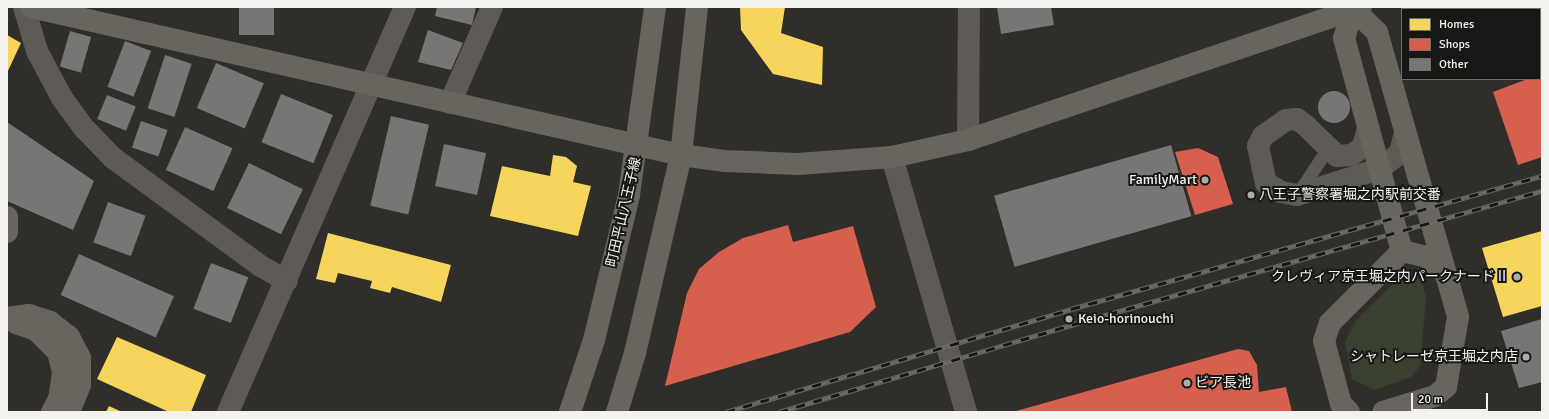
<!DOCTYPE html>
<html>
<head>
<meta charset="utf-8">
<style>
  body { margin:0 }
  #map { position:relative; width:1549px; height:419px; overflow:hidden; background:#2f2e2b; font-family:Signika,"Noto Sans JP",sans-serif }
  div>[style] { position:absolute }
  [style*='--x'] { left:calc(var(--x)*1px); top:calc(var(--y)*1px); width:calc(var(--w)*1px); rotate:calc(var(--a)*1deg) }
  .green>* { inset:0; background:#39402f }
  .homes>* { inset:0; background:#f6d55c }
  .shops>* { inset:0; background:#d6604d }
  .building>* { inset:0; background:#787674; transform-origin:0 0 }
  .round { border-radius:50% }
  .lane>* { height:13px; margin:-6.5px; padding:0 6.5px; transform-origin:6.5px; border-radius:6.5px; background:#5e5b56 }
  .street>* { height:22px; margin:-11px; padding:0 11px; transform-origin:11px; border-radius:11px; background:#5e5b56 }
  .secondary>* { height:22px; margin:-11px; padding:0 11px; transform-origin:11px; border-radius:11px; background:#68645e }
  .rail>* { height:4.5px; margin-top:-2.25px; transform-origin:0; background:repeating-linear-gradient(90deg,#171715 0 9px,#6a6965 0 18px); box-sizing:border-box; border-block:1px solid #6a6965 }
  .dots>* { width:11px; height:11px; translate:-50% -50%; box-sizing:border-box; border:2px solid #171715; border-radius:50% }
  span { translate:-50% -50%; white-space:nowrap; text-align:center; line-height:1.15; -webkit-text-stroke:4px #171715; paint-order:stroke }
  .poi-label { font-size:14px; color:#f3f2ef }
  .right { translate:-100% -50%; text-align:right }
  .left { translate:0 -50%; text-align:left }
  .street-label { font-size:14px; color:#f3f2ef }
  .frame { position:absolute; inset:0; border:8px solid #f3f2ef; pointer-events:none }
  .legend { position:absolute; left:1401px; top:8px; width:140px; height:72px; box-sizing:border-box; background:#171715; border:1px solid #6f6f6c; margin:0; padding:5px 7px; list-style:none; font-size:12px; color:#f3f2ef }
  .legend li { display:flex; align-items:center; gap:8px; height:20px }
  .legend b { width:20px; border:1px solid #6f6f6c }
  .scale { position:absolute; left:1411px; top:393px; width:77px; height:18px; box-sizing:border-box; border:2px solid #f3f2ef; border-top:0; padding-left:5px; font-size:12px; line-height:14px; white-space:nowrap; color:#f3f2ef; -webkit-text-stroke:3px #171715; paint-order:stroke }
</style>
</head>
<body>
<div id="map">
  <div class="green">
    <i style="clip-path:polygon(1404px 273px,1414px 273px,1422px 282px,1426px 298px,1420px 366px,1411px 377px,1374px 390px,1352px 379px,1345px 342px,1356px 320px)"></i>
  </div>
  <div class="homes">
    <i style="clip-path:polygon(740px 7px,785px 7px,781px 33px,823px 47px,822px 85px,773px 74px,741px 30px)"></i>
    <i style="clip-path:polygon(7px 35px,21px 43px,7px 73px)"></i>
    <i style="clip-path:polygon(553px 155px,566px 157px,577px 166px,573px 182px,591px 186px,578px 236px,490px 216px,502px 166px,550px 176px)"></i>
    <i style="clip-path:polygon(1542px 231px,1542px 306px,1503px 317px,1482px 248px)"></i>
    <i style="clip-path:polygon(328px 233px,451px 265px,441px 302px,392px 287px,390px 293px,370px 288px,372px 281px,338px 273px,335px 283px,316px 279px)"></i>
    <i style="clip-path:polygon(117px 337px,206px 375px,191px 412px,169px 412px,97px 379px)"></i>
    <i style="clip-path:polygon(109px 406px,122px 412px,106px 412px)"></i>
  </div>
  <div class="shops">
    <i style="clip-path:polygon(1542px 21px,1542px 157px,1518px 165px,1493px 92px,1527px 79px,1540px 79px)"></i>
    <i style="clip-path:polygon(1198px 148px,1218px 157px,1233px 204px,1195px 215px,1175px 152px)"></i>
    <i style="clip-path:polygon(788px 225px,793px 242px,853px 226px,876px 307px,850px 332px,665px 386px,687px 293px,699px 269px,719px 252px,743px 238px)"></i>
    <i style="clip-path:polygon(1238px 349px,1249px 351px,1257px 365px,1259px 392px,1286px 387px,1292px 412px,1012px 412px)"></i>
  </div>
  <div class="building">
    <i style="left:239px;top:7px;width:35px;height:28px"></i>
    <i style="clip-path:polygon(437px 7px,476px 7px,472px 25px,435px 16px)"></i>
    <i style="clip-path:polygon(997px 7px,1051px 7px,1054px 25px,1001px 34px)"></i>
    <i style="clip-path:polygon(428px 30px,463px 43px,451px 70px,418px 62px)"></i>
    <i style="left:70px;top:31px;width:22px;height:37px;rotate:16deg"></i>
    <i style="left:125px;top:41px;width:28px;height:49px;rotate:21deg"></i>
    <i style="left:165px;top:55px;width:28px;height:56px;rotate:18deg"></i>
    <i style="left:216px;top:63px;width:52px;height:49px;rotate:23deg"></i>
    <i class="round" style="left:1318px;top:91px;width:32px;height:32px"></i>
    <i style="left:281px;top:94px;width:56px;height:52px;rotate:22deg"></i>
    <i style="left:107px;top:95px;width:31px;height:26px;rotate:22deg"></i>
    <i style="left:391px;top:116px;width:39px;height:92px;rotate:13deg"></i>
    <i style="left:141px;top:121px;width:28px;height:28px;rotate:19deg"></i>
    <i style="clip-path:polygon(7px 122px,94px 181px,73px 230px,7px 201px)"></i>
    <i style="left:185px;top:127px;width:52px;height:47px;rotate:24deg"></i>
    <i style="left:444px;top:144px;width:43px;height:43px;rotate:12deg"></i>
    <i style="left:1171px;top:145px;width:74px;height:184px;rotate:74deg"></i>
    <i style="left:249px;top:163px;width:60px;height:50px;rotate:26deg"></i>
    <i style="left:108px;top:202px;width:40px;height:43px;rotate:20deg"></i>
    <i style="left:79px;top:254px;width:104px;height:45px;rotate:24deg"></i>
    <i style="left:211px;top:263px;width:40px;height:49px;rotate:21deg"></i>
    <i style="clip-path:polygon(1542px 319px,1542px 382px,1519px 388px,1501px 331px)"></i>
  </div>
  <div class="lane">
    <i style="--x:1297;--y:195;--w:55;--a:-56.9"></i>
  </div>
  <div class="street">
    <i style="--x:24;--y:7;--w:46;--a:73.5"></i>
    <i style="--x:37;--y:51;--w:53;--a:62"></i>
    <i style="--x:62;--y:98;--w:37;--a:54"></i>
    <i style="--x:84;--y:128;--w:42;--a:46"></i>
    <i style="--x:113;--y:158;--w:181;--a:36.2"></i>
    <i style="--x:259;--y:265;--w:32;--a:30"></i>
    <i style="--x:450;--y:103;--w:105;--a:-66.4"></i>
    <i style="--x:1368;--y:128;--w:20;--a:105"></i>
    <i style="--x:1363;--y:147;--w:14;--a:146"></i>
    <i style="--x:1351;--y:155;--w:14;--a:176"></i>
    <i style="--x:1337;--y:156;--w:45;--a:-135.9"></i>
    <i style="--x:1305;--y:125;--w:10;--a:-143"></i>
    <i style="--x:1297;--y:119;--w:11;--a:175"></i>
    <i style="--x:1286;--y:120;--w:28;--a:145"></i>
    <i style="--x:1263;--y:136;--w:11;--a:117"></i>
    <i style="--x:1258;--y:146;--w:38;--a:78"></i>
    <i style="--x:1266;--y:183;--w:17;--a:31"></i>
    <i style="--x:1281;--y:192;--w:16;--a:11"></i>
    <i style="--x:1297;--y:195;--w:86;--a:-17.6"></i>
    <i style="--x:1379;--y:169;--w:26;--a:-37"></i>
    <i style="--x:1400;--y:153;--w:16;--a:-76"></i>
    <i style="--x:968;--y:140;--w:133;--a:-89.6"></i>
    <i style="--x:892;--y:157;--w:266;--a:73.8"></i>
    <i style="--x:228;--y:412;--w:442;--a:-66.4"></i>
  </div>
  <div class="secondary">
    <i style="--x:31;--y:7;--w:667;--a:12.83"></i>
    <i style="--x:681;--y:155;--w:43;--a:7.9"></i>
    <i style="--x:724;--y:161;--w:74;--a:2.3"></i>
    <i style="--x:798;--y:164;--w:94;--a:-4.3"></i>
    <i style="--x:892;--y:157;--w:78;--a:-12.6"></i>
    <i style="--x:968;--y:140;--w:415;--a:-18.7"></i>
    <i style="--x:1353;--y:9;--w:33;--a:44"></i>
    <i style="--x:1377;--y:32;--w:296;--a:74.1"></i>
    <i style="--x:1458;--y:317;--w:71;--a:99.7"></i>
    <i style="--x:1446;--y:387;--w:14;--a:141"></i>
    <i style="--x:1435;--y:396;--w:54;--a:162.9"></i>
    <i style="--x:1353;--y:9;--w:30;--a:107"></i>
    <i style="--x:1344;--y:38;--w:221;--a:74.8"></i>
    <i style="--x:7;--y:217;--w:15;--a:90"></i>
    <i style="--x:7;--y:318;--w:22;--a:-8"></i>
    <i style="--x:29;--y:315;--w:22;--a:18"></i>
    <i style="--x:50;--y:322;--w:24;--a:38"></i>
    <i style="--x:69;--y:337;--w:24;--a:62"></i>
    <i style="--x:80;--y:358;--w:27;--a:90"></i>
    <i style="--x:80;--y:385;--w:29;--a:112"></i>
    <i style="--x:16;--y:323;--w:21;--a:19"></i>
    <i style="--x:36;--y:330;--w:31;--a:45"></i>
    <i style="--x:58;--y:352;--w:21;--a:76"></i>
    <i style="--x:63;--y:372;--w:27;--a:98"></i>
    <i style="--x:59;--y:399;--w:15;--a:118"></i>
    <i style="--x:570;--y:412;--w:76;--a:-71.6"></i>
    <i style="--x:594;--y:340;--w:149;--a:-76.4"></i>
    <i style="--x:629;--y:195;--w:190;--a:-82.1"></i>
    <i style="--x:617;--y:412;--w:62;--a:-73"></i>
    <i style="--x:635;--y:353;--w:203;--a:-76.9"></i>
    <i style="--x:681;--y:155;--w:149;--a:-83.8"></i>
    <i style="--x:1349;--y:412;--w:11;--a:-135"></i>
    <i style="--x:1341;--y:404;--w:65;--a:-105.1"></i>
    <i style="--x:1324;--y:341;--w:19;--a:-72"></i>
    <i style="--x:1330;--y:323;--w:102;--a:-45"></i>
    <i style="--x:1402;--y:251;--w:26;--a:13"></i>
    <i style="--x:1427;--y:257;--w:25;--a:42"></i>
  </div>
  <div class="rail">
    <i style="--x:726;--y:412;--w:360;--a:-16.6"></i>
    <i style="--x:1071;--y:309;--w:489;--a:-15.8"></i>
    <i style="--x:779;--y:412;--w:308;--a:-16.6"></i>
    <i style="--x:1074;--y:324;--w:487;--a:-15.9"></i>
  </div>
  <div class="dots">
    <i style="left:1205px;top:180px;background:#aeadaa"></i>
    <i style="left:1251px;top:195px;background:#aeadaa"></i>
    <i style="left:1517px;top:277px;background:#aeadaa"></i>
    <i style="left:1069px;top:319px;background:#aeadaa"></i>
    <i style="left:1526px;top:357px;background:#aeadaa"></i>
    <i style="left:1187px;top:383px;background:#aeadaa"></i>
  </div>
  <div class="poi-label">
    <span class="right" style="left:1197px;top:180px">FamilyMart</span>
    <span class="left" style="left:1259px;top:195px">八王子警察署堀之内駅前交番</span>
    <span class="right" style="left:1509px;top:277px">クレヴィア京王堀之内パークナードⅡ</span>
    <span class="left" style="left:1078px;top:319px">Keio-horinouchi</span>
    <span class="right" style="left:1518px;top:357px">シャトレーゼ京王堀之内店</span>
    <span class="left" style="left:1195px;top:383px">ビア長池</span>
  </div>
  <div class="street-label">
    <span style="left:624px;top:212px;rotate:-77deg">町田平山八王子線</span>
  </div>
  <div class="frame"></div>
  <ul class="legend">
  <li><b style="height:11px;background:#f6d55c"></b>Homes</li>
  <li><b style="height:11px;background:#d6604d"></b>Shops</li>
  <li><b style="height:11px;background:#787674"></b>Other</li>
  </ul>
  <div class="scale">20 m</div>
</div>
</body>
</html>
